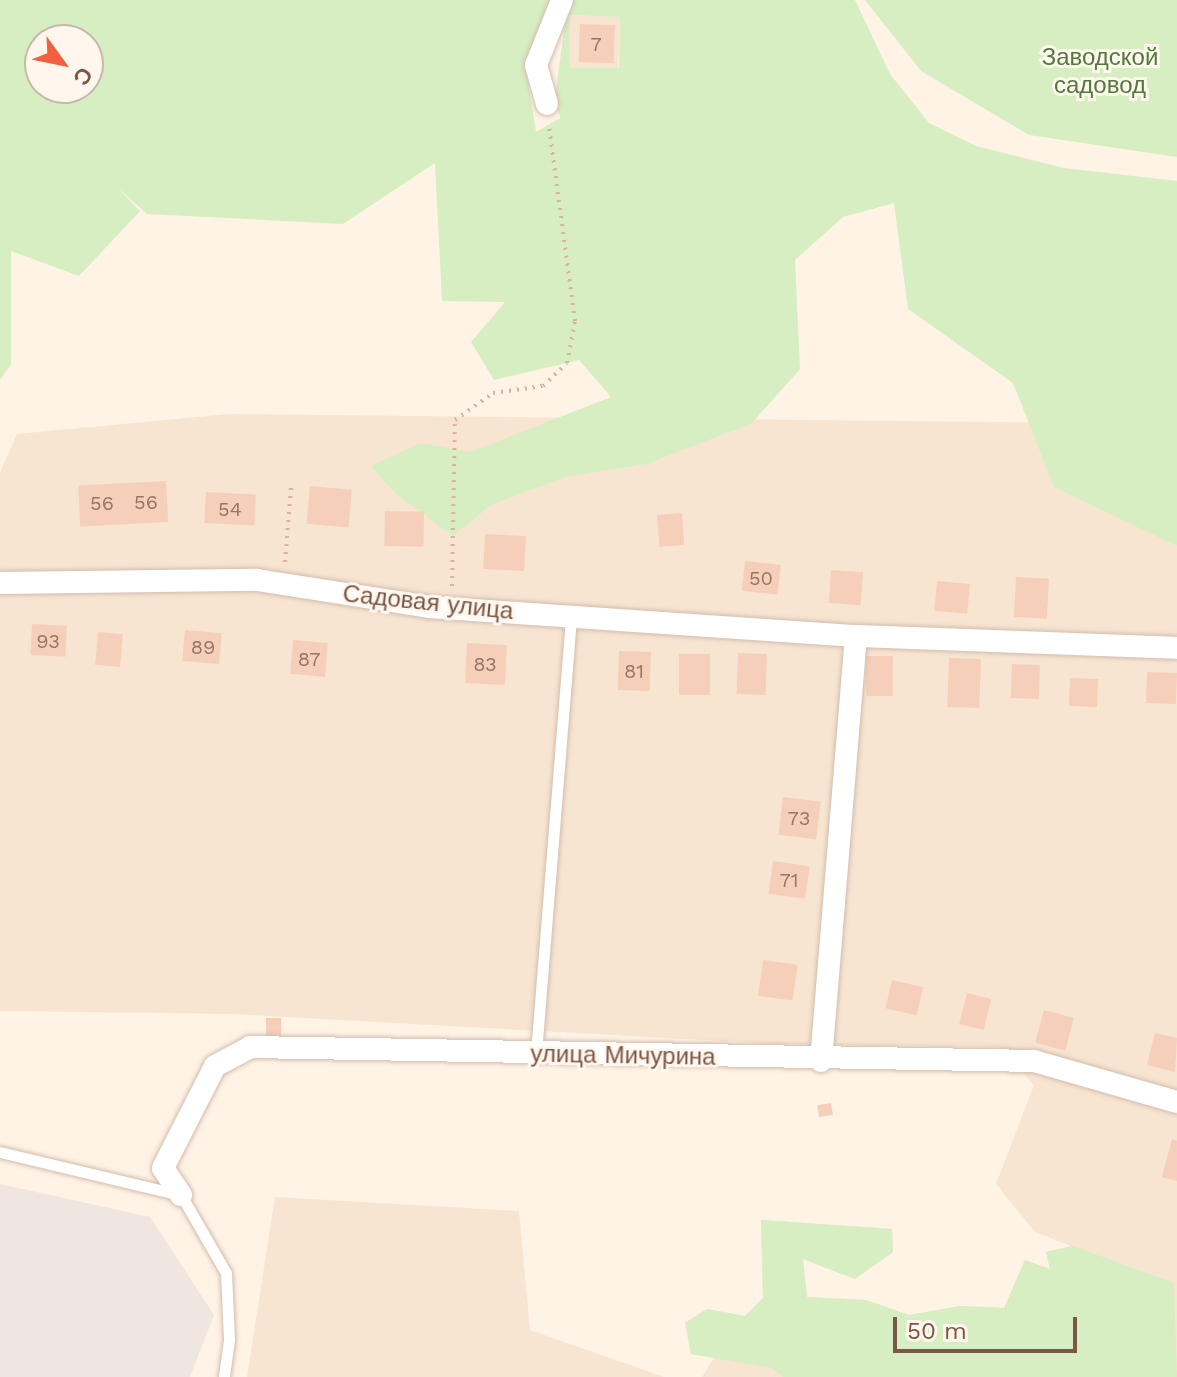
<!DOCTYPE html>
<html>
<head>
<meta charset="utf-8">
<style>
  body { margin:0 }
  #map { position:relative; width:1177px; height:1377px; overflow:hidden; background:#fef3e5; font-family:"Work Sans",sans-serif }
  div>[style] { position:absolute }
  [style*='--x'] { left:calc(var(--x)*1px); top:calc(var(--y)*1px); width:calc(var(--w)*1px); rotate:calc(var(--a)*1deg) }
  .residential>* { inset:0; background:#f7e5d2; transform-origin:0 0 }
  .industrial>* { inset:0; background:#eee6df }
  .green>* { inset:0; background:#d6eec2 }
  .building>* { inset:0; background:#f6cfba; transform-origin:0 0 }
  .path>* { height:4px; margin-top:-2px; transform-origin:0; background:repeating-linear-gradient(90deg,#dcb29c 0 2px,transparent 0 8px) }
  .roads { filter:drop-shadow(0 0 2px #d4bcac) drop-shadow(0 0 2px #d4bcac) }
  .lane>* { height:11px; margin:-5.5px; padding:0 5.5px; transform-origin:5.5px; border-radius:5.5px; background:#fff }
  .street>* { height:22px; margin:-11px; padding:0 11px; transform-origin:11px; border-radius:11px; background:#fff }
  span { translate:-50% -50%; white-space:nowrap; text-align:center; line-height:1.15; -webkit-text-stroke:6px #fff7ed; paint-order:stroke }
  .number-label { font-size:20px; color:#997564 }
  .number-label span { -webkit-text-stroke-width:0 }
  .park-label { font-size:24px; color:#517a3c }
  .street-label { font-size:24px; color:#7a5747 }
  .north { position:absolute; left:24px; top:24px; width:80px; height:80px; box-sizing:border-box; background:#fff7ed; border:2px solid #cab7ab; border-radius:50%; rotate:123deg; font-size:22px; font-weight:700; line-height:32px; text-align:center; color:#7a5747 }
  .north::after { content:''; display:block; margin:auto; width:28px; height:36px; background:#f35f3f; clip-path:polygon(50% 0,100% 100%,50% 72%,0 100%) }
  .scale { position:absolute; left:893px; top:1317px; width:184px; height:36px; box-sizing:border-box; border:4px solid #7a5747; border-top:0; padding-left:10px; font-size:24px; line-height:28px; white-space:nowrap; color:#7a5747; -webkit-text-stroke:6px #fff7ed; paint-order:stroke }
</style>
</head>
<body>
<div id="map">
  <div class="residential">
    <i style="left:570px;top:15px;width:50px;height:53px;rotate:2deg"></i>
    <i style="clip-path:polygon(229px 414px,1177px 424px,1177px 1377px,702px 1377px,714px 1358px,691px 1354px,685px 1323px,707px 1309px,745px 1316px,763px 1298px,761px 1220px,892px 1229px,893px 1252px,855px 1279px,803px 1259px,807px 1297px,866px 1300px,909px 1315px,960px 1306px,1004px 1308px,1025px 1260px,1050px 1269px,1046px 1252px,1071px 1246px,1035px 1232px,996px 1184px,1034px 1085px,1000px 1047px,777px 1044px,231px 1014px,0 1011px,0 473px,17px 434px)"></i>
    <i style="clip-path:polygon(275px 1197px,519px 1211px,530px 1330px,664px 1377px,247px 1377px)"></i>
  </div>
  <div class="industrial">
    <i style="clip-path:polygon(0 1184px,150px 1217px,214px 1315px,190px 1377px,0 1377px)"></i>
  </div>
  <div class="green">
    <i style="clip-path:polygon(evenodd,0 0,552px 0,550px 25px,525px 63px,536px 132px,560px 118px,555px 98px,568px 0,855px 0,890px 74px,929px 123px,976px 146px,1064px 168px,1177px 181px,1177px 546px,1054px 487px,1013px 383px,908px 309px,894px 203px,843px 217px,795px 260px,800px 369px,752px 423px,647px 464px,565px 477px,491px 505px,453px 536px,395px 493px,371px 466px,420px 443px,470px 452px,611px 397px,579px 360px,494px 380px,471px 342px,505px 302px,442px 301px,435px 163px,343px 224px,147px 214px,117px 187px,140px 211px,79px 276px,11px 251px,11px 364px,0 380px,0 0,570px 15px,620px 17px,619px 68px,570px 68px,570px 15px,0 0,40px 40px,88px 40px,88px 88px,40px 88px,40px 40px)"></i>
    <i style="clip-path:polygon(865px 0,1177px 0,1177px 157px,1029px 135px,921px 71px)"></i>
    <i style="clip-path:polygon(761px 1220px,892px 1229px,893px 1252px,855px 1279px,803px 1259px,807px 1297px,866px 1300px,909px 1315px,960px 1306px,1004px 1308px,1025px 1260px,1050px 1269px,1046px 1252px,1073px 1246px,1174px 1283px,1177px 1377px,783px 1377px,772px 1368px,691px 1354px,685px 1323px,707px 1309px,745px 1316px,763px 1298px)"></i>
  </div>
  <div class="building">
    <i style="left:580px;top:24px;width:35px;height:38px;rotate:2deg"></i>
    <i style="left:166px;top:481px;width:41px;height:88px;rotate:87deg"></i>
    <i style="left:310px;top:486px;width:42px;height:38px;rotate:5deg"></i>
    <i style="left:206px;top:492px;width:50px;height:31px;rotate:3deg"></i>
    <i style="left:385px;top:511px;width:39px;height:35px;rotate:1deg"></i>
    <i style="left:682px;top:513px;width:32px;height:25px;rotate:86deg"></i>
    <i style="left:485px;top:534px;width:41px;height:35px;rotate:3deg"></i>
    <i style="left:745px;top:561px;width:36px;height:30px;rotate:6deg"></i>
    <i style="left:831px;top:570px;width:32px;height:33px;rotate:4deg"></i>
    <i style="left:1016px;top:577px;width:33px;height:40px;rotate:3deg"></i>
    <i style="left:937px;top:581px;width:33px;height:30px;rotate:5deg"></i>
    <i style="left:32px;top:624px;width:35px;height:31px;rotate:3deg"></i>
    <i style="left:185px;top:630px;width:37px;height:31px;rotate:5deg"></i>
    <i style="left:98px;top:632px;width:25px;height:33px;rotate:5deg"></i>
    <i style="left:293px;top:640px;width:35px;height:34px;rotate:5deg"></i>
    <i style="left:467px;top:643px;width:40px;height:40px;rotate:3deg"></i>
    <i style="left:619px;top:651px;width:32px;height:39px;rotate:2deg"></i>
    <i style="left:738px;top:653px;width:29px;height:41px;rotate:2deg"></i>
    <i style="left:679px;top:654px;width:31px;height:41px"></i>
    <i style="left:866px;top:656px;width:27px;height:40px"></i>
    <i style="left:949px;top:658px;width:32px;height:49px;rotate:2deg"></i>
    <i style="left:1012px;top:664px;width:28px;height:34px;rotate:2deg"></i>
    <i style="left:1147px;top:672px;width:30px;height:31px;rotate:2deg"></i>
    <i style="left:1070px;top:678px;width:28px;height:28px;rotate:2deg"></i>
    <i style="left:783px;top:797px;width:38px;height:38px;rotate:7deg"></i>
    <i style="left:773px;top:861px;width:37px;height:33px;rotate:8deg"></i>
    <i style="left:763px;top:960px;width:35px;height:36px;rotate:8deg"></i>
    <i style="left:892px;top:980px;width:32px;height:29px;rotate:13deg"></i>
    <i style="left:967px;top:993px;width:25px;height:32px;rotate:14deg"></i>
    <i style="left:1044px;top:1010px;width:31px;height:34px;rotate:15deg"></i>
    <i style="left:266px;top:1018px;width:15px;height:20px"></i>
    <i style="clip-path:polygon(1155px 1033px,1177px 1038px,1175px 1072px,1147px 1065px)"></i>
    <i style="left:831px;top:1103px;width:12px;height:14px;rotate:81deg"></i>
    <i style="clip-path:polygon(1172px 1139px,1177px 1141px,1177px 1181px,1162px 1177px)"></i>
  </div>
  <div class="path">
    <i style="--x:285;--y:562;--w:75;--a:-85.4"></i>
    <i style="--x:452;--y:586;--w:166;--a:-89"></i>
    <i style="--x:455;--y:420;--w:47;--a:-35.4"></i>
    <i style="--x:493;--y:393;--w:50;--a:-8"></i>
    <i style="--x:543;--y:386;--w:33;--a:-44"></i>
    <i style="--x:567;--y:363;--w:43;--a:-79.2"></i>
    <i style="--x:575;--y:321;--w:196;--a:-97.6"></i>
  </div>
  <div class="roads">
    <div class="lane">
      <i style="--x:536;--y:1053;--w:437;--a:-85.4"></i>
      <i style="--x:0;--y:1152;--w:186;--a:13.4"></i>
      <i style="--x:181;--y:1195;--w:90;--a:60"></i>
      <i style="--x:226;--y:1273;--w:67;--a:87.4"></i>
      <i style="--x:229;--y:1340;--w:37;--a:98"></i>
    </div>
    <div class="street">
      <i style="--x:547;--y:104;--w:41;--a:-105.8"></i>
      <i style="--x:536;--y:65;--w:70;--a:-68.2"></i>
      <i style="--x:0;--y:583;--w:257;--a:-0.7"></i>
      <i style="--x:257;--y:580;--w:174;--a:8.9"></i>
      <i style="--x:429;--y:607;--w:428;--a:3.9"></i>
      <i style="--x:856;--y:636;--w:321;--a:2.1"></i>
      <i style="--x:821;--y:1061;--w:426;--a:-85.3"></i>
      <i style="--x:181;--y:1195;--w:32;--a:-124"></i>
      <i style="--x:163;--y:1168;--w:114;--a:-63"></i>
      <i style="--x:215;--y:1066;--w:40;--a:-28"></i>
      <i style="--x:250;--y:1047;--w:784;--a:1.02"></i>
      <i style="--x:1034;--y:1061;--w:149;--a:16"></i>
    </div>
  </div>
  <div class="number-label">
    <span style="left:596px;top:44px">7</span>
    <span style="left:146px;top:502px">56</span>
    <span style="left:102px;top:503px">56</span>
    <span style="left:230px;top:509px">54</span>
    <span style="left:761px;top:578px">50</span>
    <span style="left:48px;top:641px">93</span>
    <span style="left:203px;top:647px">89</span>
    <span style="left:309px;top:659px">87</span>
    <span style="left:485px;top:664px">83</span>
    <span style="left:634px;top:671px">81</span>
    <span style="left:799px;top:818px">73</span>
    <span style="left:789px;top:880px">71</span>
  </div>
  <div class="park-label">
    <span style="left:1100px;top:72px">Заводской<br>садовод</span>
  </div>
  <div class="street-label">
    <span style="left:428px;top:603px;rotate:6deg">Садовая улица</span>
    <span style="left:623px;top:1056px;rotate:1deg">улица Мичурина</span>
  </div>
  <div class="north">С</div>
  <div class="scale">50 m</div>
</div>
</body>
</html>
